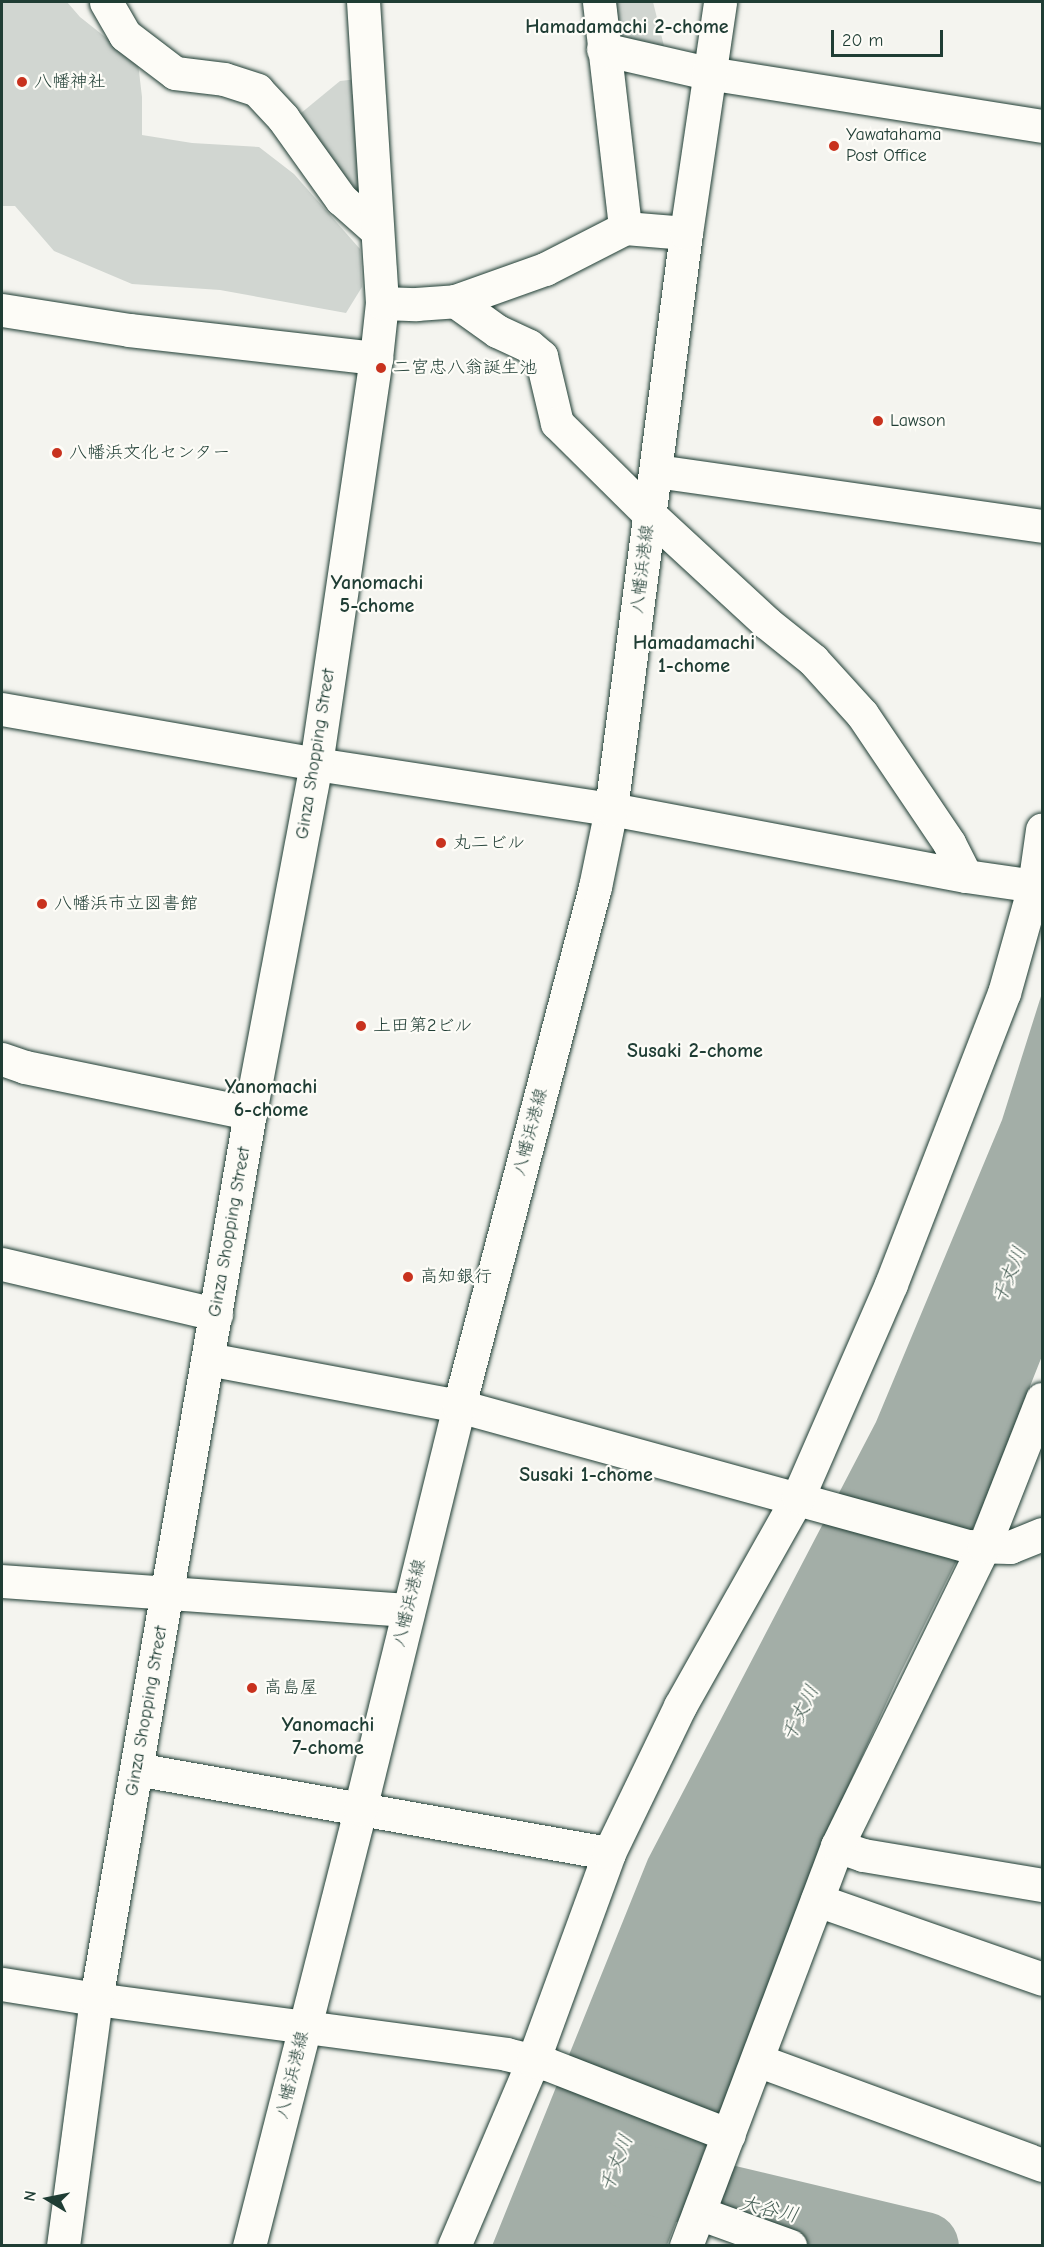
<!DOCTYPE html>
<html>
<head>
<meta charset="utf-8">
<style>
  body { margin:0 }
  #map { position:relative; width:1044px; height:2247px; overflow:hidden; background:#f4f4ef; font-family:"Comic Neue","Klee One",sans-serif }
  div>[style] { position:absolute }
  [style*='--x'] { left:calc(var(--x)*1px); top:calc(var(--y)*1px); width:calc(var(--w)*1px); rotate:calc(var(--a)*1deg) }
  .green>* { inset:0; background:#d1d6d1 }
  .water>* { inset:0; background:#a3aea7 }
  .river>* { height:68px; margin:-34px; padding:0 34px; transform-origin:34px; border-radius:34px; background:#a3aea7 }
  .roads { filter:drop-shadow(0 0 2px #1f3d34) drop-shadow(0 0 2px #1f3d34) }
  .street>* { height:33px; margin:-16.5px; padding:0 16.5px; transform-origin:16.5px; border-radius:16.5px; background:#fdfcf7 }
  .primary>* { height:33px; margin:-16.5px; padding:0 16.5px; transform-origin:16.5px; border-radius:16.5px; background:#fdfcf7 }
  .dots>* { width:16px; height:16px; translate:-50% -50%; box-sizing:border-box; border:3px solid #fdfcf7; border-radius:50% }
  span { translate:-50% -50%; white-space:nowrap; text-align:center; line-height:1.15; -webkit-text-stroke:4.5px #fdfcf7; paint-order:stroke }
  .poi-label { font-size:18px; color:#1f3d34 }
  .left { translate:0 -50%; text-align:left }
  .street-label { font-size:18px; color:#1f3d34 }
  .neighbourhood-label { font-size:20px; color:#1f3d34; font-weight:700 }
  .water-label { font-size:20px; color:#475f56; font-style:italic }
  .frame { position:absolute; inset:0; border:3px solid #1f3d34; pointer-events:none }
  .north { position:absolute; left:18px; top:2169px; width:60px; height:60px; -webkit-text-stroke:4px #fdfcf7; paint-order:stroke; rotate:280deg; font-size:16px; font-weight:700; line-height:24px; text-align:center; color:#1f3d34 }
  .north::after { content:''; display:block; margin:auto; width:21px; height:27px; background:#1f3d34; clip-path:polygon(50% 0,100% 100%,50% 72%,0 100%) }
  .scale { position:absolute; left:831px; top:30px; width:112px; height:27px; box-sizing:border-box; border:3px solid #1f3d34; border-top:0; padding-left:8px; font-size:18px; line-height:21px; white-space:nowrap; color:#1f3d34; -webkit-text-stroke:4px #fdfcf7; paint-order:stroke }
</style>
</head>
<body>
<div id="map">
  <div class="green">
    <i style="clip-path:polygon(2px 2px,67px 2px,80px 17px,138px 63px,142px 97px,142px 135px,192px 143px,259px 147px,294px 174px,360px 249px,362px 287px,346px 313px,220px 290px,132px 284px,54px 251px,15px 206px,2px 206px)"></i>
    <i style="clip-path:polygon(599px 2px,653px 2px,668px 62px,603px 49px)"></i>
    <i style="clip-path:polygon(366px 78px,374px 210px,295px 118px,340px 81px)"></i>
  </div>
  <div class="water">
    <i style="clip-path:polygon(1042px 993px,1042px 1356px,978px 1518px,897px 1680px,822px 1844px,735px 2074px,667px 2245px,492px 2246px,648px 1859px,876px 1422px,1002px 1120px)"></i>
  </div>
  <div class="river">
    <i style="--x:631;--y:2176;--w:302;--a:13.4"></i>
  </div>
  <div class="roads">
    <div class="street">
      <i style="--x:106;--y:2;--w:38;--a:60"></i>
      <i style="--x:125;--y:35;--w:63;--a:37.2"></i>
      <i style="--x:175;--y:73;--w:49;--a:7"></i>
      <i style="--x:224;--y:79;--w:35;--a:18"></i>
      <i style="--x:257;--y:90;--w:38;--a:47"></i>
      <i style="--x:283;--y:118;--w:100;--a:54.4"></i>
      <i style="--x:341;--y:199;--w:47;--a:41.5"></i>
      <i style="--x:599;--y:2;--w:227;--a:83.4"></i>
      <i style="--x:603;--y:49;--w:108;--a:12.9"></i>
      <i style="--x:708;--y:73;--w:338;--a:9"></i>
      <i style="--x:455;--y:301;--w:52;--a:35.5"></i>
      <i style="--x:497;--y:331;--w:35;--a:25"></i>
      <i style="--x:529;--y:346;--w:16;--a:40"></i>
      <i style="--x:541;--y:356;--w:69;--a:76.6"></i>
      <i style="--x:557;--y:423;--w:131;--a:44.7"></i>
      <i style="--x:650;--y:515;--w:159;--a:42.7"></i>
      <i style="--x:767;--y:623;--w:59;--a:38.8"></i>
      <i style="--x:813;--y:660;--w:73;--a:47.8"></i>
      <i style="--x:862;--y:714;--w:156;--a:56"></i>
      <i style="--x:949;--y:843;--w:37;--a:63"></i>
      <i style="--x:382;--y:303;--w:34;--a:2"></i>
      <i style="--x:416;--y:304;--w:39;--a:-4"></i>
      <i style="--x:455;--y:301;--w:96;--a:-19.6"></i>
      <i style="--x:545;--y:269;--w:90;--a:-27.1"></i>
      <i style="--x:625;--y:228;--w:61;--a:4.7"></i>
      <i style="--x:2;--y:310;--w:129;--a:8.9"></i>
      <i style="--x:129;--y:330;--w:249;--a:6.5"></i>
      <i style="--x:656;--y:471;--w:390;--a:8.1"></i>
      <i style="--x:2;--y:709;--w:319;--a:9.9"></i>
      <i style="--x:316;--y:764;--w:298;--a:8.7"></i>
      <i style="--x:611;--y:809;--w:361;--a:10.7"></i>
      <i style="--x:966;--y:876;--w:77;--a:8.2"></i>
      <i style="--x:2;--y:1059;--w:24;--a:19"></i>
      <i style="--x:25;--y:1067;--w:230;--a:11.6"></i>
      <i style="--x:2;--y:1264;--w:220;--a:13.2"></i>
      <i style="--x:208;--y:1359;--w:255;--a:10.6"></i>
      <i style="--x:459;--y:1406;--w:528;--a:15.38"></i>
      <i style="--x:968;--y:1546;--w:42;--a:1.4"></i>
      <i style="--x:1010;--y:1547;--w:35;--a:-22"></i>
      <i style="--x:2;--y:1581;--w:407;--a:4.1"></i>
      <i style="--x:136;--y:1769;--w:480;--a:10.1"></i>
      <i style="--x:837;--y:1846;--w:28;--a:19"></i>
      <i style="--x:863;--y:1855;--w:181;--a:9.5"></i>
      <i style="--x:817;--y:1900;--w:238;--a:19.3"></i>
      <i style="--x:2;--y:1984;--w:95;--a:9.1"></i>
      <i style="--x:96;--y:1999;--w:414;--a:7.6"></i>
      <i style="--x:506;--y:2054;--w:42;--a:13.7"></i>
      <i style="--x:547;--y:2064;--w:195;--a:21.3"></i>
      <i style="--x:757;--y:2060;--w:304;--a:20.2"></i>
      <i style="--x:699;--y:2213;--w:97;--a:19.9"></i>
      <i style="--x:63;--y:2246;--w:249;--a:-82.4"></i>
      <i style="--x:96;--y:1999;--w:899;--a:-80.14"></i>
      <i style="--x:250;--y:1113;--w:355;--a:-79.3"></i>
      <i style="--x:316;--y:764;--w:410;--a:-81.6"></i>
      <i style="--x:376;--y:358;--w:55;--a:-83.8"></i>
      <i style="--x:382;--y:303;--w:302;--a:-93.6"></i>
      <i style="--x:454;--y:2246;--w:201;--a:-66.9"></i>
      <i style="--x:533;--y:2061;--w:221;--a:-69.9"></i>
      <i style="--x:609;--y:1853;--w:163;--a:-64.2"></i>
      <i style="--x:680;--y:1706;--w:240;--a:-60.6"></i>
      <i style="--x:798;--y:1497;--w:232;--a:-66.4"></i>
      <i style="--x:891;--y:1284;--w:312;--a:-68.8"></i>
      <i style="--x:1004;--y:993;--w:111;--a:-74.3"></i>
      <i style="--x:1034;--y:886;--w:57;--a:-81.9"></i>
      <i style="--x:686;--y:2246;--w:428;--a:-69.3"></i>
      <i style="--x:837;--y:1846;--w:334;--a:-63.9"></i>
      <i style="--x:984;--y:1546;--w:158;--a:-68.5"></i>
    </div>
    <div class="primary">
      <i style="--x:249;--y:2246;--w:451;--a:-75.7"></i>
      <i style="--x:360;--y:1809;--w:415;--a:-76.2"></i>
      <i style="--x:459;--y:1406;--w:537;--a:-75.32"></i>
      <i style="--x:595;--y:887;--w:80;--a:-78.4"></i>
      <i style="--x:611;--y:809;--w:581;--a:-82.58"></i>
      <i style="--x:686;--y:233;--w:233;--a:-81.6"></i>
    </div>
  </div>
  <div class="dots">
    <i style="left:22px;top:82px;background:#c8321e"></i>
    <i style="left:834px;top:146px;background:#c8321e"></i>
    <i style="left:381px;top:368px;background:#c8321e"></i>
    <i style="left:878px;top:421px;background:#c8321e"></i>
    <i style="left:57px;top:453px;background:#c8321e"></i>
    <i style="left:441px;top:843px;background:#c8321e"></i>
    <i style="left:42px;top:904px;background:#c8321e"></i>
    <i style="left:361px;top:1026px;background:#c8321e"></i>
    <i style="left:408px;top:1277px;background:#c8321e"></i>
    <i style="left:252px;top:1688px;background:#c8321e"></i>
  </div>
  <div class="poi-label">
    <span class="left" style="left:34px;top:82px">八幡神社</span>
    <span class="left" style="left:846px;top:146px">Yawatahama<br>Post Office</span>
    <span class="left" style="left:393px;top:368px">二宮忠八翁誕生池</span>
    <span class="left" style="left:890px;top:421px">Lawson</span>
    <span class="left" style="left:69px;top:453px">八幡浜文化センター</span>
    <span class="left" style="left:453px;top:843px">丸二ビル</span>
    <span class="left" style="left:54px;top:904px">八幡浜市立図書館</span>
    <span class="left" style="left:373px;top:1026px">上田第2ビル</span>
    <span class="left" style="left:420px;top:1277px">高知銀行</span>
    <span class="left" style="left:264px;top:1688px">高島屋</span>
  </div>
  <div class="street-label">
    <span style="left:643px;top:569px;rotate:-83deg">八幡浜港線</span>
    <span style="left:316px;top:754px;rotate:-81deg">Ginza Shopping Street</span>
    <span style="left:531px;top:1132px;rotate:-75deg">八幡浜港線</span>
    <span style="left:230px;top:1232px;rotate:-80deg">Ginza Shopping Street</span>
    <span style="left:410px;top:1603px;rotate:-76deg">八幡浜港線</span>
    <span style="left:147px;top:1711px;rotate:-80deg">Ginza Shopping Street</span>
    <span style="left:293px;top:2075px;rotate:-76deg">八幡浜港線</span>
  </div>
  <div class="neighbourhood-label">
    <span style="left:627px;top:26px">Hamadamachi 2-chome</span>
    <span style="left:377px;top:594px">Yanomachi<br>5-chome</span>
    <span style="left:694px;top:654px">Hamadamachi<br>1-chome</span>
    <span style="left:695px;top:1050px">Susaki 2-chome</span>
    <span style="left:271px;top:1098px">Yanomachi<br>6-chome</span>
    <span style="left:586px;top:1474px">Susaki 1-chome</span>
    <span style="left:328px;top:1736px">Yanomachi<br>7-chome</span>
  </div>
  <div class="water-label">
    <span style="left:1009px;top:1275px;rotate:-68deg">千丈川</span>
    <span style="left:800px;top:1713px;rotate:-64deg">千丈川</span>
    <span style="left:616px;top:2163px;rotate:-69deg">千丈川</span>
    <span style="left:769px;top:2209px;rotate:13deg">大谷川</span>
  </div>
  <div class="frame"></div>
  <div class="north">N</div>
  <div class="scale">20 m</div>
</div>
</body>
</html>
